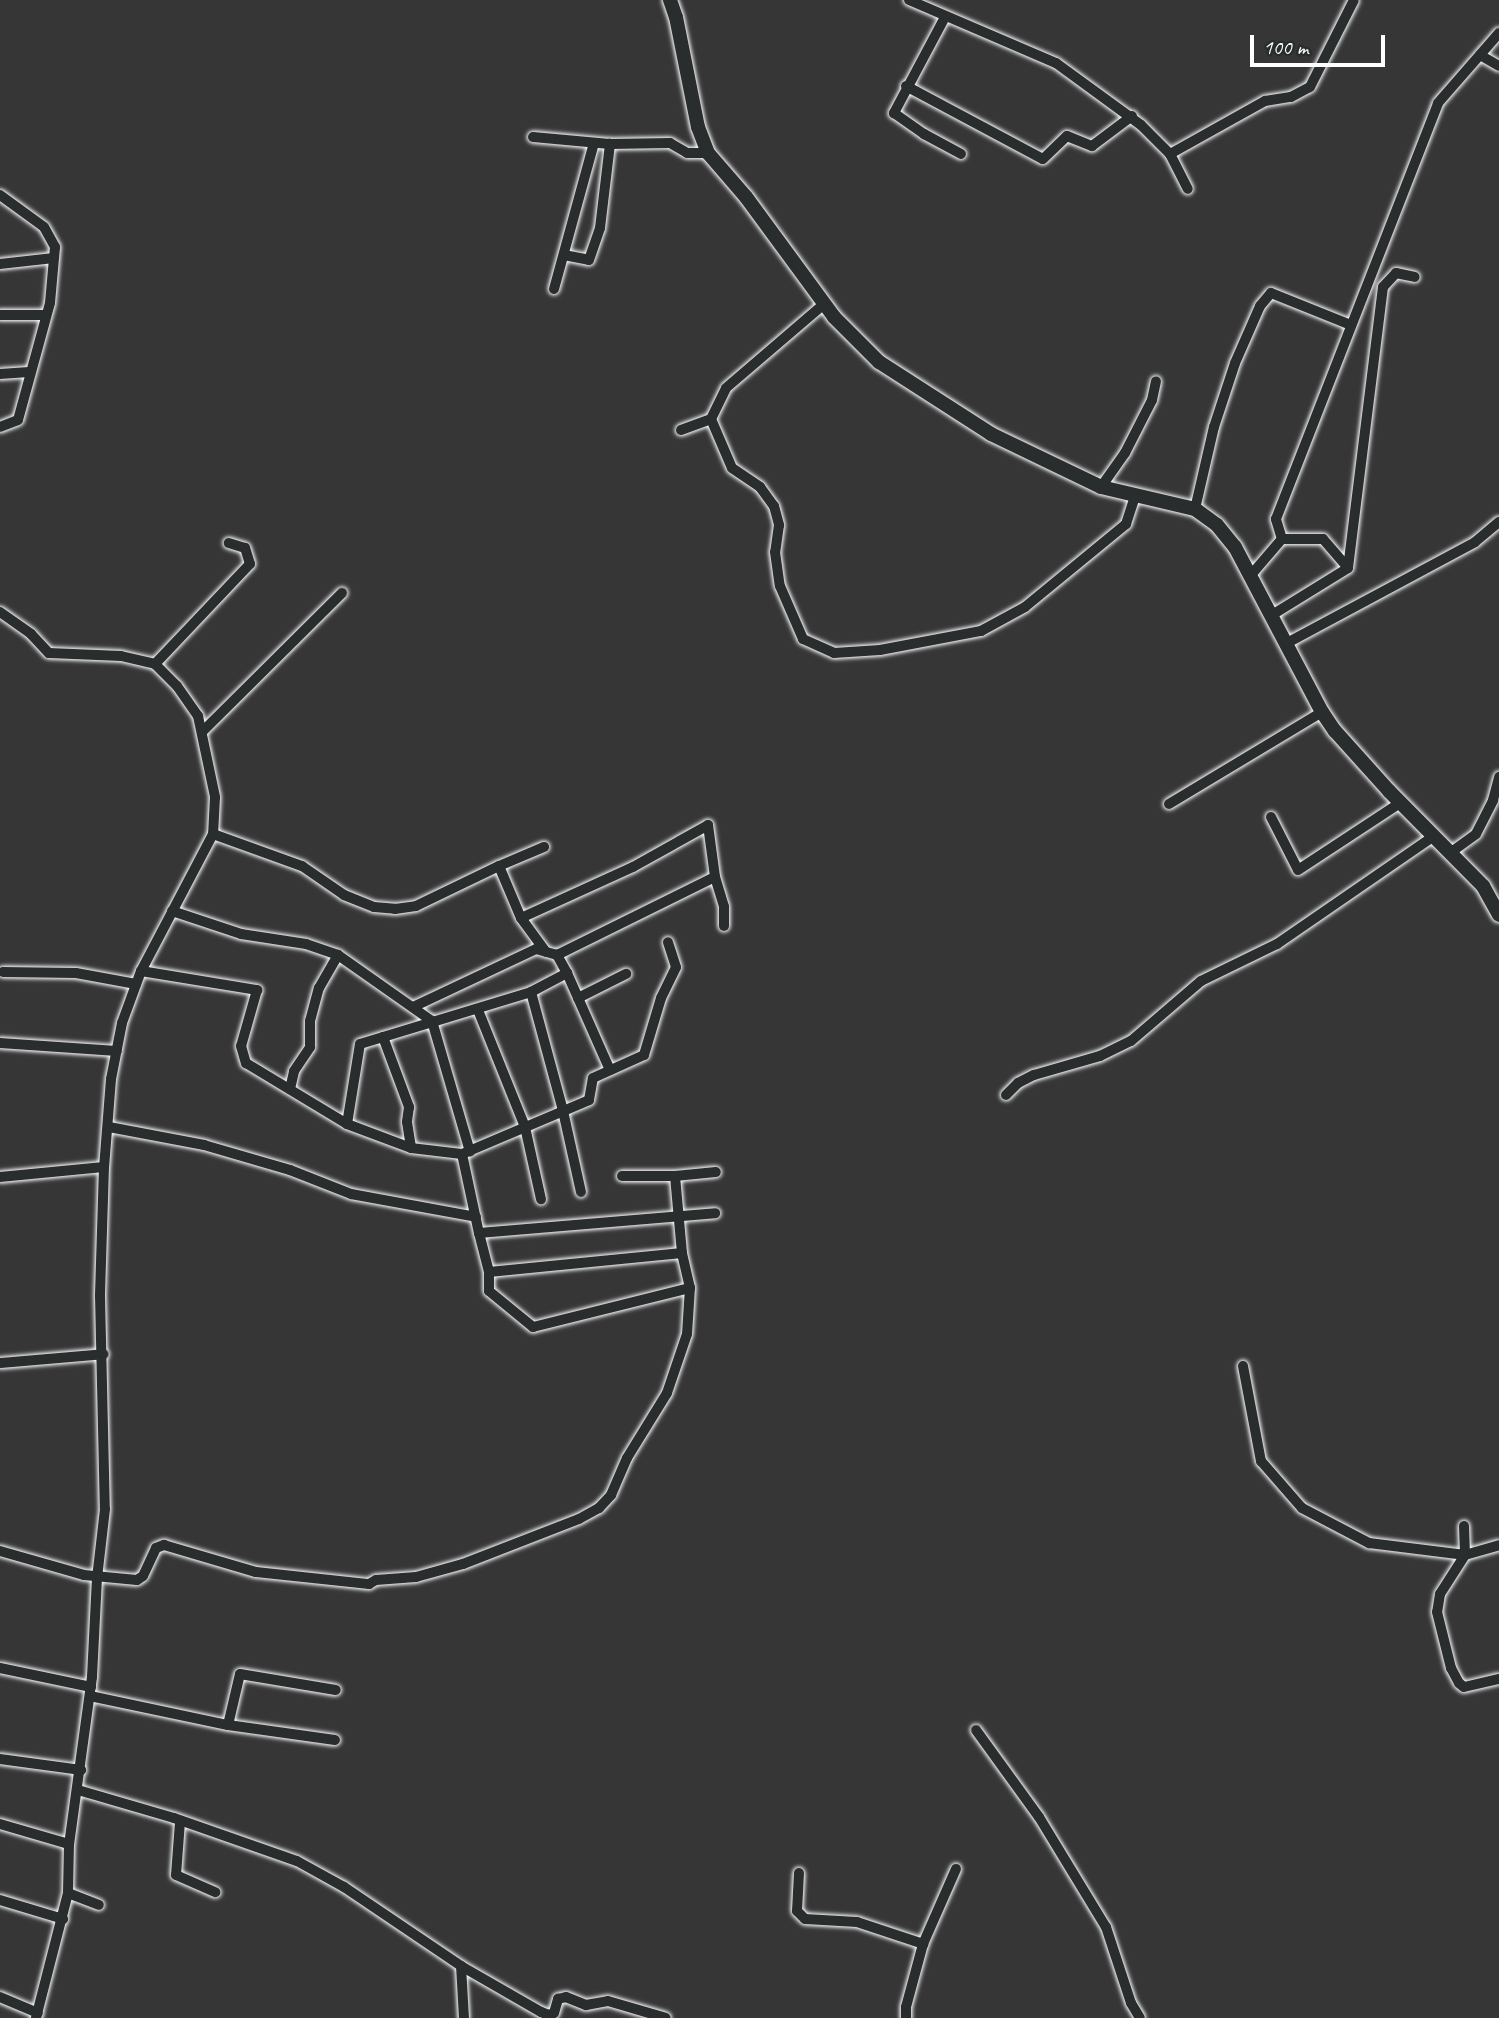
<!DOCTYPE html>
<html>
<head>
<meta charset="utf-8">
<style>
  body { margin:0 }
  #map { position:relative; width:1499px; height:2018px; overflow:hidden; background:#373637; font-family:Caveat,sans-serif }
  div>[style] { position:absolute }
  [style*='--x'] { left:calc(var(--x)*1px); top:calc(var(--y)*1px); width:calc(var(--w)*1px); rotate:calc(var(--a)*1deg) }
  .roads { filter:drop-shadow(0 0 2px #fff) drop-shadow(0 0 2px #fff) }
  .minor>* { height:10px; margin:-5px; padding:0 5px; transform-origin:5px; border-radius:5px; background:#2a2d2e }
  .major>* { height:14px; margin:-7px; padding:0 7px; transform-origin:7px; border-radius:7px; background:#2a2d2e }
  span { translate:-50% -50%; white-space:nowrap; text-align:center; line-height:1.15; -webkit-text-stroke:5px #2a2d2e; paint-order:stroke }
  .scale { position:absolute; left:1250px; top:35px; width:135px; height:32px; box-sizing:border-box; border:4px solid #fff; border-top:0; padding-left:9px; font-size:21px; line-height:24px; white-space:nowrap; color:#fff; -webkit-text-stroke:5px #2a2d2e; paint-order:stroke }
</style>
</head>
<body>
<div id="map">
  <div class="roads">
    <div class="minor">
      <i style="--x:909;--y:0;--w:160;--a:23.2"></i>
      <i style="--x:1056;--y:63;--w:105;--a:36.1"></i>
      <i style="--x:1141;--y:125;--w:41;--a:45"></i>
      <i style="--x:1170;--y:154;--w:39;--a:63"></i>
      <i style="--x:945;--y:17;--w:109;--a:118"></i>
      <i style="--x:894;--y:113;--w:37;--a:35"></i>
      <i style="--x:924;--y:134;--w:42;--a:28.4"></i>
      <i style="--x:1480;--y:55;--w:22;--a:30"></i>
      <i style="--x:906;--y:86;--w:155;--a:28.1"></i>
      <i style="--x:1043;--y:159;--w:33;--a:-44"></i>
      <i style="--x:1067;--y:136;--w:27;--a:22"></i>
      <i style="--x:1092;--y:146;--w:50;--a:-36.9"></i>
      <i style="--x:533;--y:137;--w:77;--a:5.2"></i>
      <i style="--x:610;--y:144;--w:60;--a:-1"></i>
      <i style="--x:670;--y:143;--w:20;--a:30"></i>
      <i style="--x:687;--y:153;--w:21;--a:0"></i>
      <i style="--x:1170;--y:154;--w:109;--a:-29.2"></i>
      <i style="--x:1265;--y:101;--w:26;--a:-9"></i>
      <i style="--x:1291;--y:97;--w:21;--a:-28"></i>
      <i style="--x:1310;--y:87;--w:97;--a:-63.2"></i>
      <i style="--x:0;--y:195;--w:54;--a:36"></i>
      <i style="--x:44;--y:227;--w:23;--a:61"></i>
      <i style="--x:55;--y:247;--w:56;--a:95.1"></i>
      <i style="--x:50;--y:303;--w:121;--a:105.3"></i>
      <i style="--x:18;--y:420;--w:19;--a:159"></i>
      <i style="--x:564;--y:255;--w:25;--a:11"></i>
      <i style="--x:589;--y:260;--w:34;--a:-71"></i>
      <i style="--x:600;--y:228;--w:85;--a:-83.2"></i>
      <i style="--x:0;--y:264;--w:54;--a:-6.3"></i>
      <i style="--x:554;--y:289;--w:151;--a:-74.7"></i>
      <i style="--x:0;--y:315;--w:46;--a:0"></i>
      <i style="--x:0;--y:374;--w:29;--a:-4"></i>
      <i style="--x:711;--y:419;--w:53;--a:66.8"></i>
      <i style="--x:732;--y:468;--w:34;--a:34"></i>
      <i style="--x:760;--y:487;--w:24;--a:54"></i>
      <i style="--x:774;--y:506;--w:20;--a:75"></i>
      <i style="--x:779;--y:525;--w:27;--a:98"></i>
      <i style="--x:775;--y:552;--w:34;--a:82"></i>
      <i style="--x:780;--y:586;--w:58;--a:66.5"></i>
      <i style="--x:803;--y:639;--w:34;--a:24"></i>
      <i style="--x:834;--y:653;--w:46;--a:-3.7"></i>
      <i style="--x:880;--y:650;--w:103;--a:-10.7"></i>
      <i style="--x:981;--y:631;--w:50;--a:-28.6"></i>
      <i style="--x:1025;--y:607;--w:131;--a:-39.4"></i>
      <i style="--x:1126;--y:524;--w:29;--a:-72"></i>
      <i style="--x:681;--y:430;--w:32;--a:-20"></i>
      <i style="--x:711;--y:419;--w:34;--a:-64"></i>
      <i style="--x:726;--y:388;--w:130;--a:-40.6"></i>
      <i style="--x:1101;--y:487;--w:42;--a:-54.8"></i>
      <i style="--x:1125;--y:453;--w:59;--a:-63"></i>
      <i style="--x:1152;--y:400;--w:19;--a:-78"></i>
      <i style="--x:1195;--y:509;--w:84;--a:-77"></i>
      <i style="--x:1214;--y:427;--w:67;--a:-71.8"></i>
      <i style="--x:1235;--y:363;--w:62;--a:-66.3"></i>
      <i style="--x:1260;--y:306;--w:17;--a:-50"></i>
      <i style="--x:1271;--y:293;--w:86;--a:21.8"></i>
      <i style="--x:1282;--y:539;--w:41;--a:0"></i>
      <i style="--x:1323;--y:539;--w:38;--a:49"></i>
      <i style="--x:1251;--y:575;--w:48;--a:-49.3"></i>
      <i style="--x:1282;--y:539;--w:21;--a:-107"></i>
      <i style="--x:1276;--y:519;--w:446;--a:-68.7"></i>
      <i style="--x:1438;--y:103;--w:93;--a:-48.9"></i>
      <i style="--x:0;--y:612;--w:38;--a:35"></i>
      <i style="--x:31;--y:634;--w:26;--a:47"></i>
      <i style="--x:49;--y:653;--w:72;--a:2.4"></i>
      <i style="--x:121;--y:656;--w:35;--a:13"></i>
      <i style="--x:155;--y:664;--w:31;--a:45"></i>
      <i style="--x:177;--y:686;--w:37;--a:55"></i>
      <i style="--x:198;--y:716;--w:83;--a:78.1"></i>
      <i style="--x:215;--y:797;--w:37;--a:93"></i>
      <i style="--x:213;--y:834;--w:155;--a:117.7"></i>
      <i style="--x:141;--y:971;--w:55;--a:110.1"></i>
      <i style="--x:122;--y:1023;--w:57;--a:101.1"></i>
      <i style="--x:111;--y:1079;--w:88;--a:94.5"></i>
      <i style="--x:104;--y:1167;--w:129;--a:91.8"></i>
      <i style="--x:100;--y:1296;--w:213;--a:88.7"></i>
      <i style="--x:105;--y:1509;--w:69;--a:96.6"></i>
      <i style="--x:97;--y:1578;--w:99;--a:92.9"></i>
      <i style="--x:92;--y:1677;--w:169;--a:97.8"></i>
      <i style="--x:69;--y:1844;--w:49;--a:91.2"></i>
      <i style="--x:68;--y:1893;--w:129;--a:104.4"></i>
      <i style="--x:1272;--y:615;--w:89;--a:-31.7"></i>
      <i style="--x:1348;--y:568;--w:283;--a:-82.9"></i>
      <i style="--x:1383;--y:287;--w:19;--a:-47"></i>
      <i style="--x:1396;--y:273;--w:19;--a:12"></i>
      <i style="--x:1287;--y:643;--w:213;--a:-28.2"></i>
      <i style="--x:1475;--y:542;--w:31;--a:-40"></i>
      <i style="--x:155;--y:664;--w:138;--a:-46.5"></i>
      <i style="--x:250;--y:564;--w:17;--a:-107"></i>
      <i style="--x:245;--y:548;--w:17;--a:-163"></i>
      <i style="--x:203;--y:731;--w:196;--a:-44.8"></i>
      <i style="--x:1169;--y:804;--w:179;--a:-31"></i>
      <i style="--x:1271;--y:817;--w:59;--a:63"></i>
      <i style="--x:1298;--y:870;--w:122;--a:-33.3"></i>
      <i style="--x:213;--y:834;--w:95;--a:19.8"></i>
      <i style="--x:302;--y:866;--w:51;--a:34.6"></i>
      <i style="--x:344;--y:895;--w:32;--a:22"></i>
      <i style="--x:374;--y:907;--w:21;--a:5"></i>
      <i style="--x:395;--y:909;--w:21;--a:-8"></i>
      <i style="--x:416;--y:906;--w:92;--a:-25.7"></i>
      <i style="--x:499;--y:866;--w:56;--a:67.1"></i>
      <i style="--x:521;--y:918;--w:123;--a:-24.5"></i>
      <i style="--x:633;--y:867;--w:86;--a:-29.2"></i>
      <i style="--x:708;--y:825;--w:52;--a:82.3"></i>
      <i style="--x:715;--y:877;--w:31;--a:73"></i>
      <i style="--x:724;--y:907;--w:19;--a:90"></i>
      <i style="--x:1450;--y:853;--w:32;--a:-36"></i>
      <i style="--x:1476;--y:834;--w:38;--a:-63"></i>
      <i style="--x:1493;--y:800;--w:24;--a:-75"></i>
      <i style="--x:499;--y:866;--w:49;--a:-22.9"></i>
      <i style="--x:172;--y:911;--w:73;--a:18.4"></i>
      <i style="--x:241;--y:934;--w:66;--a:8.7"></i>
      <i style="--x:306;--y:944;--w:34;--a:19"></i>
      <i style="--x:338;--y:955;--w:115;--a:35.1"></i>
      <i style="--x:432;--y:1021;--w:136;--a:73.8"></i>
      <i style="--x:521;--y:918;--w:42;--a:53.7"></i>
      <i style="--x:141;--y:971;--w:118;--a:9.3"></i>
      <i style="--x:257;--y:990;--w:58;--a:105.9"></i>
      <i style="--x:241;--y:1046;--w:18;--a:74"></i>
      <i style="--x:246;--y:1063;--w:118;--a:31.1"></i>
      <i style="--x:347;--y:1124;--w:68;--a:20.6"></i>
      <i style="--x:411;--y:1148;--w:51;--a:6.7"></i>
      <i style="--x:462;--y:1154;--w:138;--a:-23"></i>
      <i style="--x:589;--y:1100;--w:22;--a:-80"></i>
      <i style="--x:593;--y:1078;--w:56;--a:-24.3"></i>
      <i style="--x:644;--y:1055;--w:59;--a:-73.4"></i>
      <i style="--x:661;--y:998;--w:34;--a:-64"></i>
      <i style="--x:676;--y:967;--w:26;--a:-108"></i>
      <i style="--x:3;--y:972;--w:73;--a:0.8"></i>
      <i style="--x:76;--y:973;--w:61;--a:10.4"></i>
      <i style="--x:567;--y:973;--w:106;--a:66.1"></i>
      <i style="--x:531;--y:992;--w:123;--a:74.9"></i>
      <i style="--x:563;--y:1111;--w:83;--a:77.5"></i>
      <i style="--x:578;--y:998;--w:54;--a:-26.6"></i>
      <i style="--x:413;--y:1007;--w:136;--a:-25.2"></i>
      <i style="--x:536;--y:949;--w:22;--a:16"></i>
      <i style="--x:478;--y:1010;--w:126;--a:68.1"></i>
      <i style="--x:525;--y:1127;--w:74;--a:77.5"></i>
      <i style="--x:383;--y:1037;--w:75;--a:69.6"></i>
      <i style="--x:409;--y:1107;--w:15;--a:98"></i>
      <i style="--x:407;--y:1122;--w:26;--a:81"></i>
      <i style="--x:0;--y:1043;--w:117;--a:3.9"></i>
      <i style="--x:290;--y:1089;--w:18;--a:-77"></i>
      <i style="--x:294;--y:1071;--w:29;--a:-56"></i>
      <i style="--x:310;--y:1047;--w:26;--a:-90"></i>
      <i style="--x:310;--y:1021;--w:34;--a:-75"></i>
      <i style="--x:319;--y:988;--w:38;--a:-60"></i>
      <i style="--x:1006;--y:1095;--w:17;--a:-45"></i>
      <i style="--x:1018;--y:1083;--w:18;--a:-27"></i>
      <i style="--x:1034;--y:1075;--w:69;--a:-16.1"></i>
      <i style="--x:1100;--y:1056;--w:34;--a:-26"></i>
      <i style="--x:1131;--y:1041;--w:92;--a:-40.6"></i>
      <i style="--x:1201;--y:981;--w:85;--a:-26"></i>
      <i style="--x:1277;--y:944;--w:191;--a:-34.5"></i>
      <i style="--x:347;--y:1124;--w:81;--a:-80.8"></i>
      <i style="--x:360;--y:1044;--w:179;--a:-16.9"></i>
      <i style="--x:531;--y:992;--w:41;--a:-27.8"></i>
      <i style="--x:567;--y:973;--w:21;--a:-119"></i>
      <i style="--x:557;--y:955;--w:176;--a:-26.3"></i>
      <i style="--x:109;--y:1127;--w:97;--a:10.7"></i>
      <i style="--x:204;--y:1145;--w:90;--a:16.2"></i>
      <i style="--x:290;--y:1170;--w:66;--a:21.5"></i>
      <i style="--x:351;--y:1194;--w:127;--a:10.4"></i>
      <i style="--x:462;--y:1154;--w:81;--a:77.9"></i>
      <i style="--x:479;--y:1233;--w:237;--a:-4.8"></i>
      <i style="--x:675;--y:1176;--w:41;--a:-5.6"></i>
      <i style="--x:0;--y:1177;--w:104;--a:-5.5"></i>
      <i style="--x:479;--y:1233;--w:40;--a:75.6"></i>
      <i style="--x:489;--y:1272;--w:194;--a:-5.6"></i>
      <i style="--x:682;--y:1253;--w:77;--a:-95.2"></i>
      <i style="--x:675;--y:1176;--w:53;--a:180"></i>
      <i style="--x:489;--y:1272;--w:19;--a:90"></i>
      <i style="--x:489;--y:1291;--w:57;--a:39.3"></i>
      <i style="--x:533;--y:1327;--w:162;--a:-14"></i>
      <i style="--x:0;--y:1363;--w:104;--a:-4.9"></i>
      <i style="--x:1243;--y:1366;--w:97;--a:79.3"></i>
      <i style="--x:1261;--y:1461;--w:62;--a:48.9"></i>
      <i style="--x:1302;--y:1508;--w:76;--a:27.6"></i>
      <i style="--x:1369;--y:1543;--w:97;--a:7.1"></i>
      <i style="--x:1465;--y:1555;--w:35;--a:-16"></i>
      <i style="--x:1464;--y:1526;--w:29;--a:88"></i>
      <i style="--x:1465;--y:1555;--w:46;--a:122.7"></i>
      <i style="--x:1440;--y:1594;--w:18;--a:99"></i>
      <i style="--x:1437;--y:1612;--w:58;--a:76"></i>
      <i style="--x:1451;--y:1668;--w:17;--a:62"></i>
      <i style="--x:1459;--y:1683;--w:6;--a:39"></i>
      <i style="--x:1464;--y:1687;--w:36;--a:-13"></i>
      <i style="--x:0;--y:1551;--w:87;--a:15.9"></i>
      <i style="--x:84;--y:1575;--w:53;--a:5.4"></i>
      <i style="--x:137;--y:1580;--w:7;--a:-34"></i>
      <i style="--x:143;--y:1576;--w:31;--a:-65"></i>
      <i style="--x:156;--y:1548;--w:9;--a:-21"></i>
      <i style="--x:164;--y:1545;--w:96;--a:16.4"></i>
      <i style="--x:256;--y:1572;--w:114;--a:6.1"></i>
      <i style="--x:369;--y:1584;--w:8;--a:-30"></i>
      <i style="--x:376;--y:1580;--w:40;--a:-4.3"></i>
      <i style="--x:416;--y:1577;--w:49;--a:-15.5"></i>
      <i style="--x:463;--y:1564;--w:124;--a:-21.2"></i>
      <i style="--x:579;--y:1519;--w:23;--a:-29"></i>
      <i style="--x:599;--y:1508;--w:18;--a:-47"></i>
      <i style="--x:611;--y:1495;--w:40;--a:-66.6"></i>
      <i style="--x:627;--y:1458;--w:76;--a:-58.4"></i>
      <i style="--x:667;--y:1393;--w:62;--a:-71.3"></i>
      <i style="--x:687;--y:1334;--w:46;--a:-86.3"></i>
      <i style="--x:690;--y:1288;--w:36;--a:-103"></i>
      <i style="--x:0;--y:1668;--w:93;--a:11.8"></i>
      <i style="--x:90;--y:1696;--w:141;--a:11.9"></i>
      <i style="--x:228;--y:1725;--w:52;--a:-76.8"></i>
      <i style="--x:240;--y:1674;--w:97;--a:9.5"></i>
      <i style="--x:228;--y:1725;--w:108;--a:8"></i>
      <i style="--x:976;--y:1730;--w:107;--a:54.1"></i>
      <i style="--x:1039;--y:1817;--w:129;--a:58.7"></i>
      <i style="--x:1106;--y:1927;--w:80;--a:71.8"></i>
      <i style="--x:1131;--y:2003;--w:17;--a:59"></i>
      <i style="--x:0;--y:1759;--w:82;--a:7.7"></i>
      <i style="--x:78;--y:1790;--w:100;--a:16.3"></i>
      <i style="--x:174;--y:1818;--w:130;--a:19.3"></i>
      <i style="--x:297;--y:1861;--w:54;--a:29"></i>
      <i style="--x:344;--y:1887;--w:141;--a:34"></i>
      <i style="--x:461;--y:1966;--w:92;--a:29.9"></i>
      <i style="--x:541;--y:2012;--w:9;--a:21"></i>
      <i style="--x:549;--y:2015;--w:5;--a:-22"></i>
      <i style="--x:554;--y:2013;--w:15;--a:-74"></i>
      <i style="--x:558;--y:1999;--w:8;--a:-14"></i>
      <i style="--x:566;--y:1997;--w:22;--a:22"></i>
      <i style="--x:586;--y:2005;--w:22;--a:-10"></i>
      <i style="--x:608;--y:2001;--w:60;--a:16.3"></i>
      <i style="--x:180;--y:1822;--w:53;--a:94.3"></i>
      <i style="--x:176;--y:1875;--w:43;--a:23.6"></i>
      <i style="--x:0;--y:1824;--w:72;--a:16.2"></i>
      <i style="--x:799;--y:1873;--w:38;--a:93"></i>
      <i style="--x:797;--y:1911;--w:11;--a:45"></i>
      <i style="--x:805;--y:1919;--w:52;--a:3.3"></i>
      <i style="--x:857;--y:1922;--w:70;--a:18.4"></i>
      <i style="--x:68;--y:1893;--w:33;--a:21"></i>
      <i style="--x:0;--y:1900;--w:66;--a:16.8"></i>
      <i style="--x:461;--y:1966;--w:52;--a:86.7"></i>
      <i style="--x:0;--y:1997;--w:41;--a:22.8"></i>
      <i style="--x:906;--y:2018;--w:11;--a:-90"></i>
      <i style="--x:906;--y:2007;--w:65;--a:-74.9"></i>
      <i style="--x:923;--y:1944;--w:82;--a:-66.3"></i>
    </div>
    <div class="major">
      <i style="--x:670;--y:0;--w:18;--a:71"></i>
      <i style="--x:676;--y:17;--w:112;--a:78.7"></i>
      <i style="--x:698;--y:127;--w:28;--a:69"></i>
      <i style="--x:708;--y:153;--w:58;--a:49.2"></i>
      <i style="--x:746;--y:197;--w:149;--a:53.7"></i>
      <i style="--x:834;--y:317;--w:64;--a:45"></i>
      <i style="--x:879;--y:362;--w:133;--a:32.7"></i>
      <i style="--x:991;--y:434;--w:122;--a:25.7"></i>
      <i style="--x:1101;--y:487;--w:97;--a:13.2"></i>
      <i style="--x:1195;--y:509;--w:27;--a:36"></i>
      <i style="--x:1217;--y:525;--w:28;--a:51"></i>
      <i style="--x:1235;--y:547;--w:187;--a:62.2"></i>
      <i style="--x:1322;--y:712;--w:23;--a:56"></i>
      <i style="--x:1335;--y:731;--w:81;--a:48"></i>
      <i style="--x:1389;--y:791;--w:134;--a:45.3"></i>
      <i style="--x:1483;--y:886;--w:33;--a:61"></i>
    </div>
  </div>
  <div class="scale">100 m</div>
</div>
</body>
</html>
